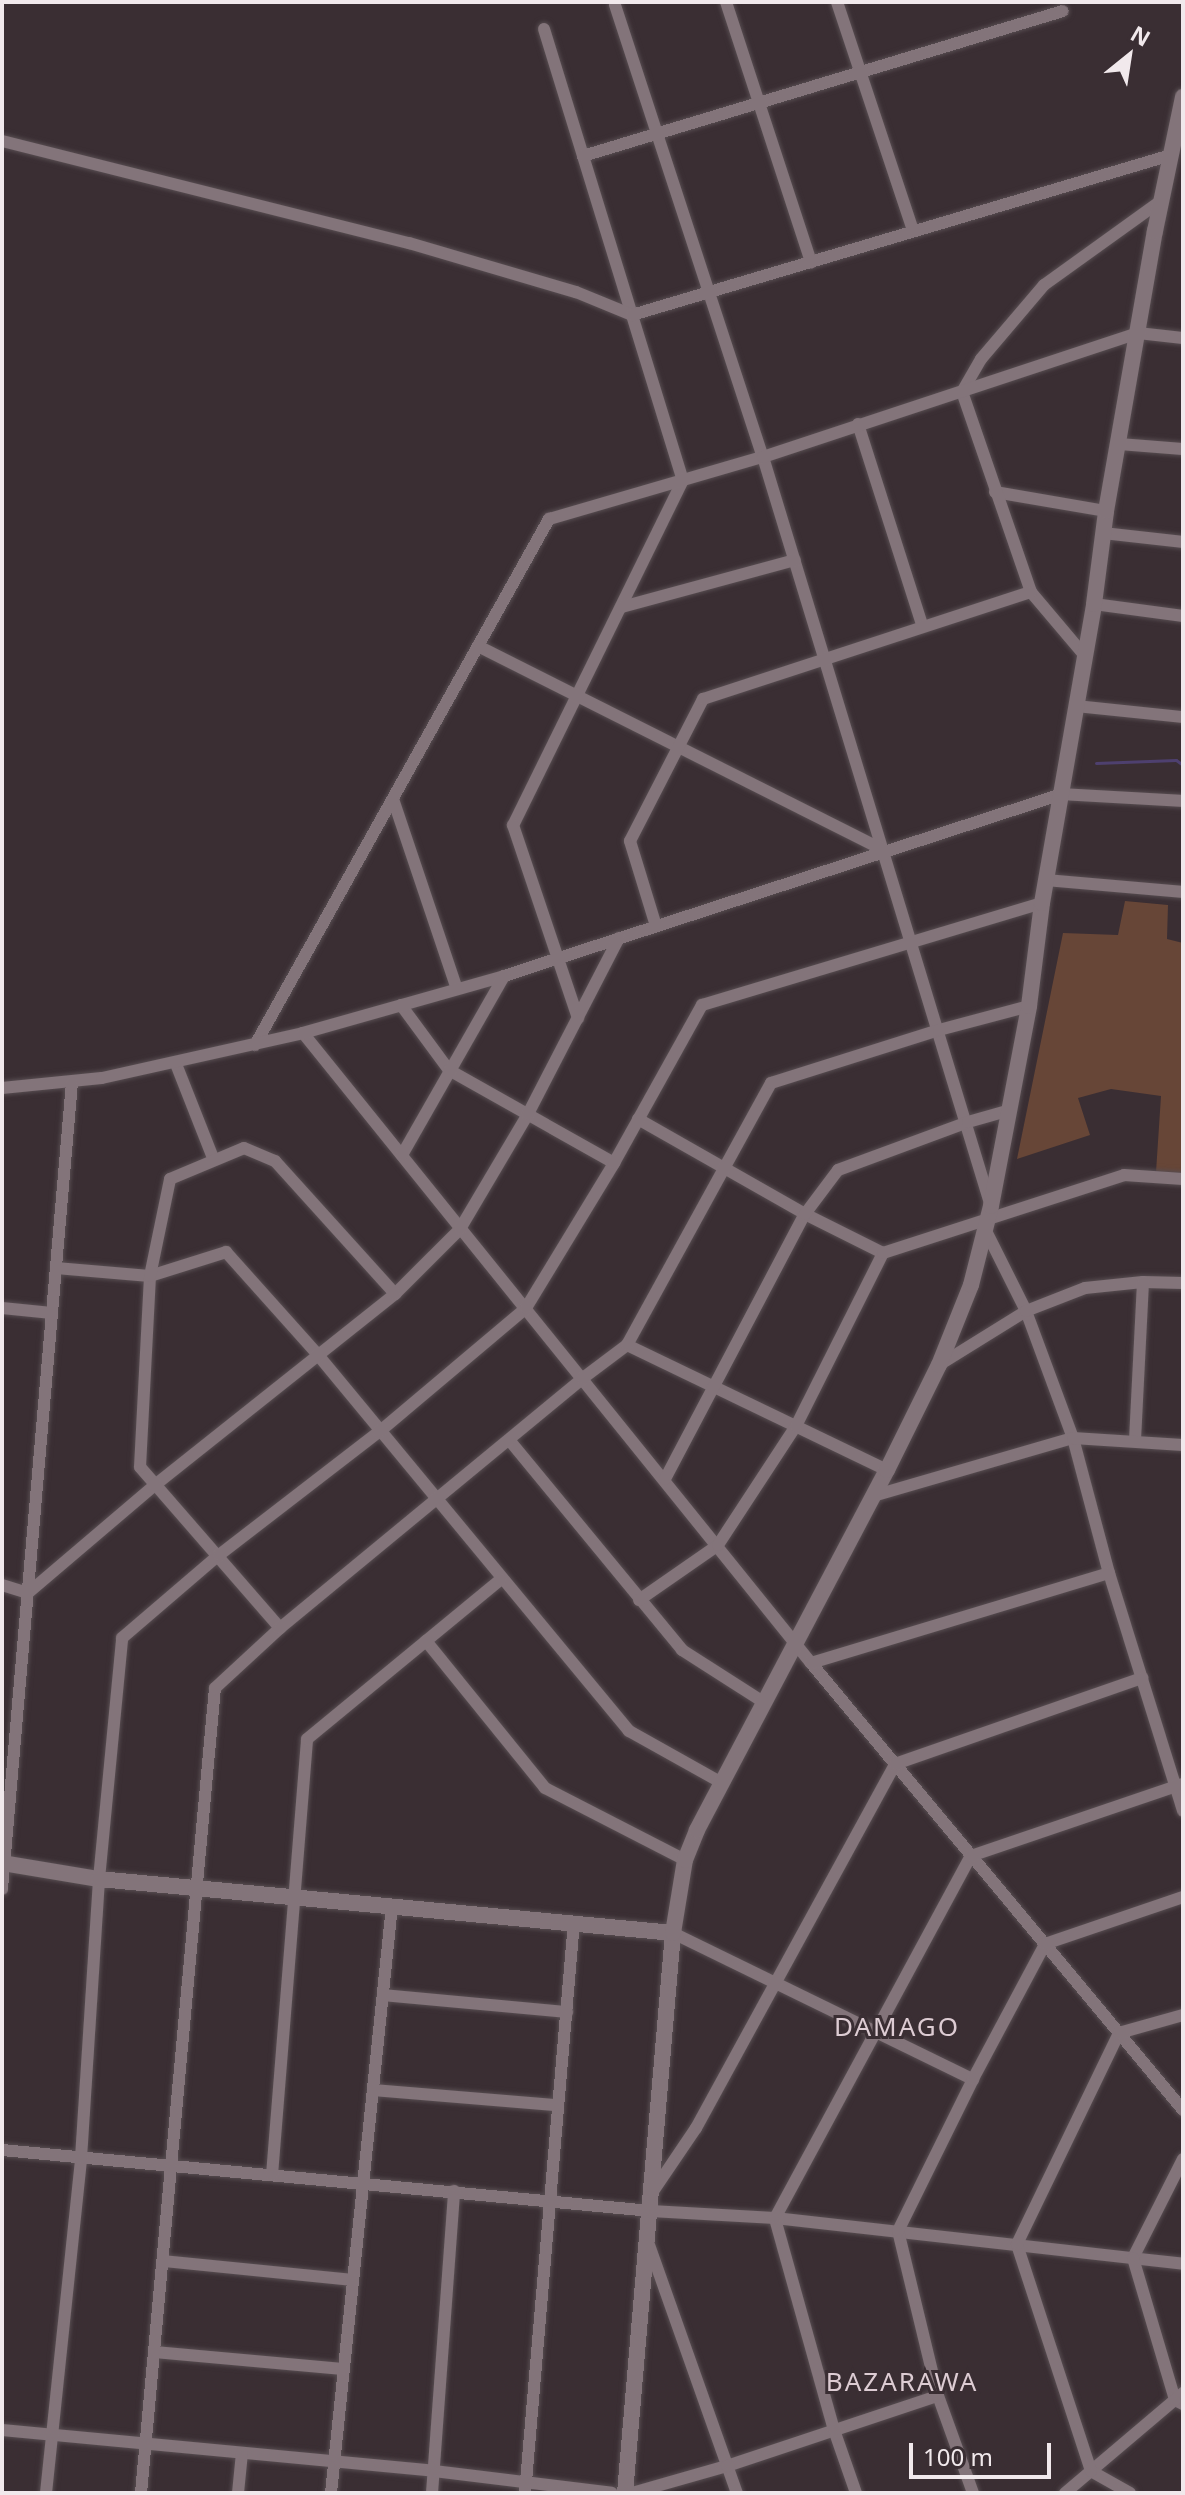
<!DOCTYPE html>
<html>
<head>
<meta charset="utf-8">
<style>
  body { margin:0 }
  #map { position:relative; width:1185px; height:2495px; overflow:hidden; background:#3a2e33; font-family:"Noto Sans",sans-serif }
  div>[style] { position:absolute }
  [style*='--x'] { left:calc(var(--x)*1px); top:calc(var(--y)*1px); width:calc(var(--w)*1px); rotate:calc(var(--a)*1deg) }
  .green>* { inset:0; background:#674637 }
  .stream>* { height:3px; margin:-1.5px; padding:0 1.5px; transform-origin:1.5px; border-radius:1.5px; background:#4e406f }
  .roads { filter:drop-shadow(0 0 2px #574d51) drop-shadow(0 0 2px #574d51) }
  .minor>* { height:12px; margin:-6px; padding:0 6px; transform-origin:6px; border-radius:6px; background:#83747a }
  .secondary>* { height:16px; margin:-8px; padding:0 8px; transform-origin:8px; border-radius:8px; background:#83747a }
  span { translate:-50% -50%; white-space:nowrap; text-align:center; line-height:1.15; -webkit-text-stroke:6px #3a2e33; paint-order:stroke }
  .quarter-label { font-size:26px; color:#ddccd3; letter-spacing:2px }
  .frame { position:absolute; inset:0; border:4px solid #f1e9ec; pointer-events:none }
  .north { position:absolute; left:1089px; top:16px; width:80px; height:80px; -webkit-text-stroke:6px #3a2e33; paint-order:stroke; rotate:30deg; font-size:22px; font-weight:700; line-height:32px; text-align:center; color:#f1e9ec }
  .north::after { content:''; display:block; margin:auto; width:28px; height:36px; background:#f1e9ec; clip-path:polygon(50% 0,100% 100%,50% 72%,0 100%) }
  .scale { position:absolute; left:909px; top:2443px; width:142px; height:36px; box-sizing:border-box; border:4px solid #f1e9ec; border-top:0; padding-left:10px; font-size:24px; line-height:28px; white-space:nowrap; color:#f1e9ec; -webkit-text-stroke:6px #3a2e33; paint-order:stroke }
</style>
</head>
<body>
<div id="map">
  <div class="green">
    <i style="clip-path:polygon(1125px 901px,1168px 905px,1167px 939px,1183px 943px,1183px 1173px,1156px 1172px,1161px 1096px,1111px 1089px,1078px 1098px,1090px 1135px,1017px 1159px,1063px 933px,1118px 935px)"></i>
  </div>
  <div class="stream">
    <i style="--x:1096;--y:763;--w:80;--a:-2.1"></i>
    <i style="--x:1176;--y:760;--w:9;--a:36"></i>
  </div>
  <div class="roads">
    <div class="minor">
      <i style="--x:726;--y:2;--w:274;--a:71.9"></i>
      <i style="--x:837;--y:2;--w:241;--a:71.6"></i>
      <i style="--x:615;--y:5;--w:476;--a:71.9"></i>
      <i style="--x:763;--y:457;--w:780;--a:73.08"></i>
      <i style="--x:544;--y:29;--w:472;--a:72.9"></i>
      <i style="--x:683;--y:480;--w:385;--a:116.2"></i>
      <i style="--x:513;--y:825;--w:204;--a:71.4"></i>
      <i style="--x:2;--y:141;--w:420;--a:14.1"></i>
      <i style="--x:409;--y:243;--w:174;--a:16.4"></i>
      <i style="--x:576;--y:292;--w:61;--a:22.3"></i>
      <i style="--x:632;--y:315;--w:562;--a:-16.53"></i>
      <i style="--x:583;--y:156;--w:501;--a:-16.81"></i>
      <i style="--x:858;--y:424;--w:211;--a:72.3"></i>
      <i style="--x:1119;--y:444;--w:64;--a:4.5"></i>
      <i style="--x:995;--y:492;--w:113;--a:9.7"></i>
      <i style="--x:1103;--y:533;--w:81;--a:6.4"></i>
      <i style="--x:1094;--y:604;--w:90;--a:7.7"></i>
      <i style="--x:622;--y:607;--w:179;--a:-15.2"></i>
      <i style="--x:478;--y:646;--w:457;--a:26.7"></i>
      <i style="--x:1085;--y:656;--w:84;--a:-130.2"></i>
      <i style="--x:1031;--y:592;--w:212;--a:-109"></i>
      <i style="--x:962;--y:392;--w:38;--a:-60"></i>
      <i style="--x:981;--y:359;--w:97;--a:-49.6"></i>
      <i style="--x:1044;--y:285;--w:144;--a:-35.7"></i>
      <i style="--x:1076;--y:706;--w:108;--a:5.9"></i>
      <i style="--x:393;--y:799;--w:200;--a:71.4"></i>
      <i style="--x:1046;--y:880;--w:138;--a:5"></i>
      <i style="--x:656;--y:926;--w:89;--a:-107"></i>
      <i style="--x:630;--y:841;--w:160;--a:-62.8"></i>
      <i style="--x:703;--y:699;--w:345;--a:-18.1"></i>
      <i style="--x:401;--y:1005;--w:81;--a:53.6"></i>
      <i style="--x:449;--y:1070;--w:189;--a:29.4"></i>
      <i style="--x:303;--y:1033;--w:809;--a:51.12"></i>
      <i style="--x:811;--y:1663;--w:582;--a:50.23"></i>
      <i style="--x:255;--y:1045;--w:603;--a:-60.8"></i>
      <i style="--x:549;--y:519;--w:223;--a:-16.2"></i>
      <i style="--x:763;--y:457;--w:395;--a:-18.3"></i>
      <i style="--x:1138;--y:333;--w:45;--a:6.3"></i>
      <i style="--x:176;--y:1064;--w:101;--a:68.5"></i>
      <i style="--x:2;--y:1088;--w:100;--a:-5.7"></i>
      <i style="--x:102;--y:1078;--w:206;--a:-12.6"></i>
      <i style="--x:303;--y:1033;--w:209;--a:-15.8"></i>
      <i style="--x:504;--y:976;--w:587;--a:-18.06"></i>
      <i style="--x:1062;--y:794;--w:121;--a:3.3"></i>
      <i style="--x:638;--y:1119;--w:192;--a:29.6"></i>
      <i style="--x:805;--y:1214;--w:87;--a:26.6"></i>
      <i style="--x:402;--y:1155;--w:206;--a:-60.3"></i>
      <i style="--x:985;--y:1229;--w:92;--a:63.4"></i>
      <i style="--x:1026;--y:1311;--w:135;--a:69.7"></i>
      <i style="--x:1073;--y:1438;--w:140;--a:75.1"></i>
      <i style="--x:1109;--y:1573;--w:249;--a:72.7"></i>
      <i style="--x:56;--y:1268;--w:94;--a:4.9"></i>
      <i style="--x:150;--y:1276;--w:80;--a:-17.5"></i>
      <i style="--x:226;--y:1252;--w:138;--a:48.2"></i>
      <i style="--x:318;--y:1355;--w:488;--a:50.4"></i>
      <i style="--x:629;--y:1731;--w:107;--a:29.2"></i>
      <i style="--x:2;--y:1308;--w:50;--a:5.7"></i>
      <i style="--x:627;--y:1345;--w:288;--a:25.7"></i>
      <i style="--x:939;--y:1365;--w:102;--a:-31.8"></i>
      <i style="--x:1026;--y:1311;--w:63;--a:-21.3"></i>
      <i style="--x:1085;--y:1288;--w:58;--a:-5.9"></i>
      <i style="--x:1143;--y:1282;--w:40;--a:1.4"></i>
      <i style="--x:1135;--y:1440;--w:158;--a:-87.1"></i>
      <i style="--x:510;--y:1441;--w:271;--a:50.5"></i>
      <i style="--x:682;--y:1650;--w:98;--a:32.6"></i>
      <i style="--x:665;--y:1479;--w:300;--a:-62.2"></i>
      <i style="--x:805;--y:1214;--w:55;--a:-53.1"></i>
      <i style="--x:838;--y:1170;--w:139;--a:-20.3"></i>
      <i style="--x:968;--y:1122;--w:44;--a:-15.9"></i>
      <i style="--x:873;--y:1496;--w:208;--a:-16.2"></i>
      <i style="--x:1073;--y:1438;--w:110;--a:3.6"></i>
      <i style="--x:2;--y:1585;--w:27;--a:17"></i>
      <i style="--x:28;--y:1593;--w:167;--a:-40.4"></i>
      <i style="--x:155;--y:1485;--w:307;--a:-38.5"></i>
      <i style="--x:395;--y:1294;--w:92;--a:-45"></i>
      <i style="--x:460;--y:1229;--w:134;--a:-59.4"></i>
      <i style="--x:528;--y:1114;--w:198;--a:-62.7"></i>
      <i style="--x:639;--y:1600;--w:96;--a:-34.8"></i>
      <i style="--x:718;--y:1545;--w:142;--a:-56.8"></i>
      <i style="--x:796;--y:1426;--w:194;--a:-63.3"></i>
      <i style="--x:883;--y:1253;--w:253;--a:-17.9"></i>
      <i style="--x:1124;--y:1175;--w:59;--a:3.9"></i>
      <i style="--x:280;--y:1628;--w:213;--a:-131"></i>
      <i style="--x:140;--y:1467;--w:191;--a:-87"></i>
      <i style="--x:150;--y:1276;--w:99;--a:-78.3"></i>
      <i style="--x:170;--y:1179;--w:80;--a:-22.7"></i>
      <i style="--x:244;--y:1148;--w:34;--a:23"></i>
      <i style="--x:275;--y:1161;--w:179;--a:47.9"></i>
      <i style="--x:426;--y:1641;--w:189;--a:51"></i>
      <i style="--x:545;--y:1788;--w:157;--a:27.2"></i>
      <i style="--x:811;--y:1663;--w:311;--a:-16.8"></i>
      <i style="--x:2;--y:1889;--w:809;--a:-85.04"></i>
      <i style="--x:673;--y:1933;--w:334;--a:26"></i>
      <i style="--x:383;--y:1995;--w:185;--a:5.3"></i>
      <i style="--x:373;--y:2090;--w:185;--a:4.7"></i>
      <i style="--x:2;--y:2150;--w:652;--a:5.37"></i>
      <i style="--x:651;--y:2211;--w:124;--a:3.2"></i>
      <i style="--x:775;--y:2218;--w:411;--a:6.4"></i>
      <i style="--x:1183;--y:2159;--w:111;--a:116.8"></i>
      <i style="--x:1133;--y:2258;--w:148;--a:73.5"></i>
      <i style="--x:1175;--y:2400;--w:9;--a:27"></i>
      <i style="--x:272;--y:2175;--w:437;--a:-85.4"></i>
      <i style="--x:307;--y:1739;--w:251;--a:-39.5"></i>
      <i style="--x:654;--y:2190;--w:75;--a:-55.9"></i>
      <i style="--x:696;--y:2128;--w:415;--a:-61.3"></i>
      <i style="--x:895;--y:1764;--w:262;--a:-19.2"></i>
      <i style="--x:648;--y:2242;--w:266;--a:70.5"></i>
      <i style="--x:163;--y:2261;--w:190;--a:5.7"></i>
      <i style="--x:155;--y:2352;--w:188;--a:5.2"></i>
      <i style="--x:2;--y:2430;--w:434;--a:5.4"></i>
      <i style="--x:434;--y:2471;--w:179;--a:7"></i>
      <i style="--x:46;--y:2493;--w:337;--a:-84"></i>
      <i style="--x:81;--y:2158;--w:280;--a:-86.3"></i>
      <i style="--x:99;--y:1879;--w:242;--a:-84.5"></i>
      <i style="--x:122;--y:1638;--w:128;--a:-40.6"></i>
      <i style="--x:219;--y:1555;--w:202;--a:-37.6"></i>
      <i style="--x:379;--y:1432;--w:192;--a:-40.1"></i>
      <i style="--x:526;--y:1308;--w:170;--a:-58.7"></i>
      <i style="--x:614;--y:1163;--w:181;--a:-60.9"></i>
      <i style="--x:702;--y:1005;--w:355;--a:-16.7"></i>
      <i style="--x:141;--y:2493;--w:808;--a:-84.75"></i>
      <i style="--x:215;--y:1688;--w:88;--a:-42.7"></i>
      <i style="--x:280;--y:1628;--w:393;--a:-39.5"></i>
      <i style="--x:583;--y:1378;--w:55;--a:-36.9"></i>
      <i style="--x:627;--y:1345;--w:299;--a:-61.2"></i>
      <i style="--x:771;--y:1083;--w:176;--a:-17.5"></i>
      <i style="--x:939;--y:1030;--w:93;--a:-14.9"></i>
      <i style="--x:238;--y:2493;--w:40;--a:-84.3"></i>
      <i style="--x:331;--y:2493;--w:590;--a:-84.07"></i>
      <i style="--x:432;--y:2493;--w:303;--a:-85.8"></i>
      <i style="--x:525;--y:2493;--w:573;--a:-85.1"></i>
      <i style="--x:632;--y:2493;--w:99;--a:-15.9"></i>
      <i style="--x:727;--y:2466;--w:222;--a:-18.4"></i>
      <i style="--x:856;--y:2493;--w:67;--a:-109.2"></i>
      <i style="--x:834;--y:2430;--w:220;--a:-105.6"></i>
      <i style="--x:775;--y:2218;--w:412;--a:-61.6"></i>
      <i style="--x:971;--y:1856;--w:224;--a:-18.8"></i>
      <i style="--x:973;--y:2493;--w:103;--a:-109.8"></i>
      <i style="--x:938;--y:2396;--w:170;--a:-103.6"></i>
      <i style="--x:898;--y:2231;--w:169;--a:-63.7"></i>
      <i style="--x:973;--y:2079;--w:153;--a:-61.9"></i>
      <i style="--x:1045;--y:1944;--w:146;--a:-18.8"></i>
      <i style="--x:1065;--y:2493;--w:155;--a:-40.3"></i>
      <i style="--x:1130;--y:2493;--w:45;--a:-150.6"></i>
      <i style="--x:1091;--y:2471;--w:239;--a:-108.1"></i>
      <i style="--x:1017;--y:2244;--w:234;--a:-64.2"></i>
      <i style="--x:1119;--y:2033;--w:66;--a:-15.7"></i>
    </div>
    <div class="secondary">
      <i style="--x:2;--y:1863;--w:98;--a:9.4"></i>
      <i style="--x:99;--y:1879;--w:577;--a:5.37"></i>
      <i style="--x:625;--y:2493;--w:562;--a:-85.1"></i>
      <i style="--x:673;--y:1933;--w:74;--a:-80.7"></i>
      <i style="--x:685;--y:1860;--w:32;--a:-68"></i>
      <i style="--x:697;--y:1830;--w:407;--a:-62.2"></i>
      <i style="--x:887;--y:1470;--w:117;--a:-63.7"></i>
      <i style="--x:939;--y:1365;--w:86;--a:-68.2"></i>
      <i style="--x:971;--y:1285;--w:81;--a:-75.8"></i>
      <i style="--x:991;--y:1206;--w:204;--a:-79.2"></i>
      <i style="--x:1029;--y:1006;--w:104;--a:-82.8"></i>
      <i style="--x:1042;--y:903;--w:303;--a:-80.1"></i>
      <i style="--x:1094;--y:604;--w:94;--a:-82.6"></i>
      <i style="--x:1106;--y:511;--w:284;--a:-80.1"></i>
      <i style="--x:1155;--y:231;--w:137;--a:-78.2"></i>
    </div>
  </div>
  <div class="quarter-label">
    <span style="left:897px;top:2027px">DAMAGO</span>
    <span style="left:902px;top:2382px">BAZARAWA</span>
  </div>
  <div class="frame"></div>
  <div class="north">N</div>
  <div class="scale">100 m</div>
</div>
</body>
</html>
